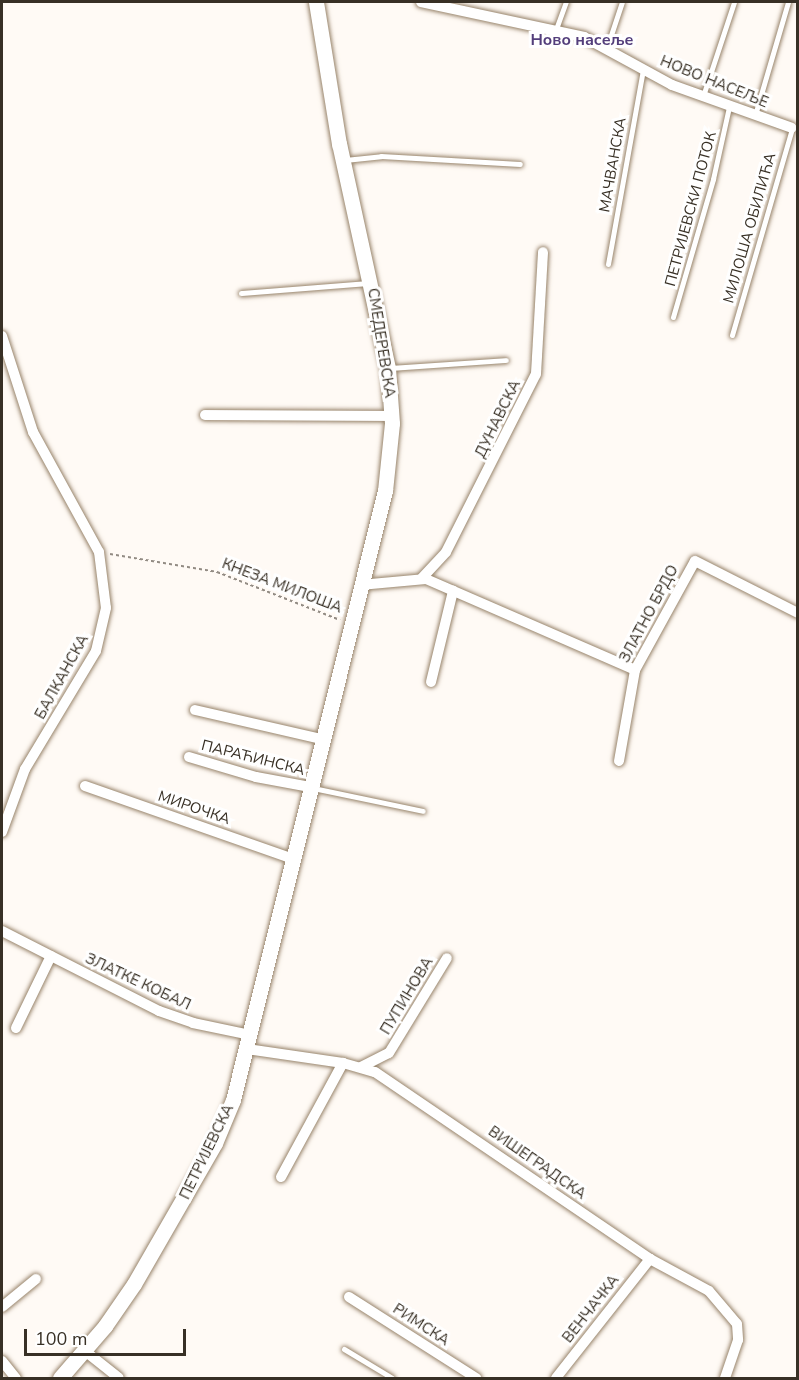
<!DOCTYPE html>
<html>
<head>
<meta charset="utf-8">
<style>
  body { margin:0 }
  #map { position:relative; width:799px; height:1380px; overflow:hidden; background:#fffaf5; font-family:"Nunito Sans",sans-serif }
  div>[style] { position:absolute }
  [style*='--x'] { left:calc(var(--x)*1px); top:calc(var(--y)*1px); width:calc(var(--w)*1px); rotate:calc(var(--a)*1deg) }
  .path>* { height:2px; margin-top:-1px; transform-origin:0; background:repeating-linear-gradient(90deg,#938c84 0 3px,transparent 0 6px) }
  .roads { filter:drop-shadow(0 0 2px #98846b) drop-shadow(0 0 2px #98846b) }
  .lane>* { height:5px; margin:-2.5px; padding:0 2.5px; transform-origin:2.5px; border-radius:2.5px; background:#fff }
  .street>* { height:10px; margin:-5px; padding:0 5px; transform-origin:5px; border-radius:5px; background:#fff }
  .secondary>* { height:15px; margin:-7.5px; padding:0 7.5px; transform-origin:7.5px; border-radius:7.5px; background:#fff }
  span { translate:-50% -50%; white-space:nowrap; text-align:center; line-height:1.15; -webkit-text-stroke:6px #fff; paint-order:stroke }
  .street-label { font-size:15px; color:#383025 }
  .neighbourhood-label { font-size:16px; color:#533e7b; font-weight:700 }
  .frame { position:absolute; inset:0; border:3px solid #383025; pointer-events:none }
  .scale { position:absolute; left:24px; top:1329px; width:162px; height:27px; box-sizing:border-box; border:3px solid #383025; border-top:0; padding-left:8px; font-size:18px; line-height:21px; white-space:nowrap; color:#383025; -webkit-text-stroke:4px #fff; paint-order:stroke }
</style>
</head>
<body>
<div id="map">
  <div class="path">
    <i style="--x:110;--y:554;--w:109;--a:9.5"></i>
    <i style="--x:217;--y:572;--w:132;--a:21.3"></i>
  </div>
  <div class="roads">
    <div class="lane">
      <i style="--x:556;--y:29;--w:29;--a:-70"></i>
      <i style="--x:607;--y:47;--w:47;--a:-71.6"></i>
      <i style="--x:703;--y:96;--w:99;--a:-71.7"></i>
      <i style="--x:755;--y:115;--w:118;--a:-73.7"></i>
      <i style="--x:345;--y:160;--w:36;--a:-6"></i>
      <i style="--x:381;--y:156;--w:139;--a:3.3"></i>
      <i style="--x:608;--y:264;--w:197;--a:-79.8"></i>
      <i style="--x:241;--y:293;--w:128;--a:-4.5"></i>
      <i style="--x:673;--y:317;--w:144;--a:-73.8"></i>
      <i style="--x:713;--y:179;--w:74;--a:-77.5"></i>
      <i style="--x:732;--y:335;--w:216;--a:-73.8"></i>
      <i style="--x:389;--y:368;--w:117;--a:-3.9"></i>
      <i style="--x:313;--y:788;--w:112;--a:11.8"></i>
      <i style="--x:344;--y:1349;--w:56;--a:31.1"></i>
    </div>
    <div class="street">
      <i style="--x:421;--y:2;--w:167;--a:12.1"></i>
      <i style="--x:584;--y:37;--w:100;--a:28.6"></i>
      <i style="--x:672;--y:85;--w:127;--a:19.7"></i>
      <i style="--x:2;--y:336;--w:101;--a:72.1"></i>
      <i style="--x:33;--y:432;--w:137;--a:61.2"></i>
      <i style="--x:99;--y:552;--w:56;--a:82.9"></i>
      <i style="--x:106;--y:608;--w:44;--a:103.1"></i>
      <i style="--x:96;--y:651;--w:138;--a:121"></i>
      <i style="--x:25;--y:769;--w:67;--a:110.1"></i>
      <i style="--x:205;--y:415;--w:186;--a:0.3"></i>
      <i style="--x:422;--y:578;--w:35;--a:-47"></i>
      <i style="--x:446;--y:552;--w:199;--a:-63.2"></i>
      <i style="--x:536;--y:374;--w:122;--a:-86.7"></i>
      <i style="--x:360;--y:585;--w:66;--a:-5.2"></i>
      <i style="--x:426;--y:579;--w:228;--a:23.5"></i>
      <i style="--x:431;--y:682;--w:94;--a:-76.4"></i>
      <i style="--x:195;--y:710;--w:130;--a:12.9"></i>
      <i style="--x:189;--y:757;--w:70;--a:16.6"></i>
      <i style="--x:256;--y:777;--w:55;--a:10.5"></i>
      <i style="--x:619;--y:761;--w:92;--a:-80"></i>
      <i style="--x:635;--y:670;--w:124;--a:-61.2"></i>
      <i style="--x:695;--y:561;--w:115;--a:26.8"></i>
      <i style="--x:85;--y:786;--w:220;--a:19.3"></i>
      <i style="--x:2;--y:931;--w:176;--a:27"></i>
      <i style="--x:159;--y:1011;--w:36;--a:19"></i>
      <i style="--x:193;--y:1023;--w:58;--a:11.9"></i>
      <i style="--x:16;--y:1028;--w:80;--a:-64.1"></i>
      <i style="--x:247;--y:1049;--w:97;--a:8.3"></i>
      <i style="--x:343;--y:1063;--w:33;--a:16"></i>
      <i style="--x:375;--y:1072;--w:333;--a:34.2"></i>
      <i style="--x:650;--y:1259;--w:67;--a:28.5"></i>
      <i style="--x:709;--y:1291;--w:43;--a:49.7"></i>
      <i style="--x:737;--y:1324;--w:16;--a:86"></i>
      <i style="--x:738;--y:1340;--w:40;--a:108.9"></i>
      <i style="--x:361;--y:1067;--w:31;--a:-27"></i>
      <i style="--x:389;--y:1053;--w:111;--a:-58.6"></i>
      <i style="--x:281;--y:1177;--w:130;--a:-61.5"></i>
      <i style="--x:349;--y:1297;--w:151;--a:32.5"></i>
      <i style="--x:2;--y:1307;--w:44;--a:-39.5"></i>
      <i style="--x:85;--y:1351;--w:43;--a:38.5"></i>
      <i style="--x:2;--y:1361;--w:22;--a:51"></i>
      <i style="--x:556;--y:1378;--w:152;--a:-51.7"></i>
    </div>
    <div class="secondary">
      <i style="--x:60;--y:1378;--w:69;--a:-49.1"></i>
      <i style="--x:105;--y:1326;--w:51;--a:-55.4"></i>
      <i style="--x:134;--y:1284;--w:163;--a:-60.1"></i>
      <i style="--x:215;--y:1143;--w:47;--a:-67.3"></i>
      <i style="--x:233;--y:1100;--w:628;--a:-75.99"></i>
      <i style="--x:385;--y:491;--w:68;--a:-84.1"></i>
      <i style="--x:392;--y:423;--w:55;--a:-94.2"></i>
      <i style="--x:388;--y:368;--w:229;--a:-102.3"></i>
      <i style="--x:339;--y:144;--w:144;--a:-99.2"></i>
    </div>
  </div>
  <div class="street-label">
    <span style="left:714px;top:82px;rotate:22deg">НОВО НАСЕЉЕ</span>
    <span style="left:613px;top:165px;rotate:-80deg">МАЧВАНСКА</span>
    <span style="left:691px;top:209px;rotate:-75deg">ПЕТРИЈЕВСКИ ПОТОК</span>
    <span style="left:750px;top:228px;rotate:-74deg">МИЛОША ОБИЛИЋА</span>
    <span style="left:381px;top:343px;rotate:81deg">СМЕДЕРЕВСКА</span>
    <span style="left:498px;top:419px;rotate:-64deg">ДУНАВСКА</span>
    <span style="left:282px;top:586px;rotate:21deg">КНЕЗА МИЛОША</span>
    <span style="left:649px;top:614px;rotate:-62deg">ЗЛАТНО БРДО</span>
    <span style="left:62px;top:677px;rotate:-61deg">БАЛКАНСКА</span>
    <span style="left:253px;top:758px;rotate:14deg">ПАРАЋИНСКА</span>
    <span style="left:194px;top:808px;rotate:19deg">МИРОЧКА</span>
    <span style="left:138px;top:982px;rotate:25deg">ЗЛАТКЕ КОБАЛ</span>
    <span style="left:407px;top:996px;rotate:-59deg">ПУПИНОВА</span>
    <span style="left:207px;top:1152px;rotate:-64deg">ПЕТРИЈЕВСКА</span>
    <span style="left:537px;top:1163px;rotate:35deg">ВИШЕГРАДСКА</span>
    <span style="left:591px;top:1309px;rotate:-52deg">ВЕНЧАЧКА</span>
    <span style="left:421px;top:1325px;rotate:33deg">РИМСКА</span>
  </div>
  <div class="neighbourhood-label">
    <span style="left:582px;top:40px">Ново насеље</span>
  </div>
  <div class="frame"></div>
  <div class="scale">100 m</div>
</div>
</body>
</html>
